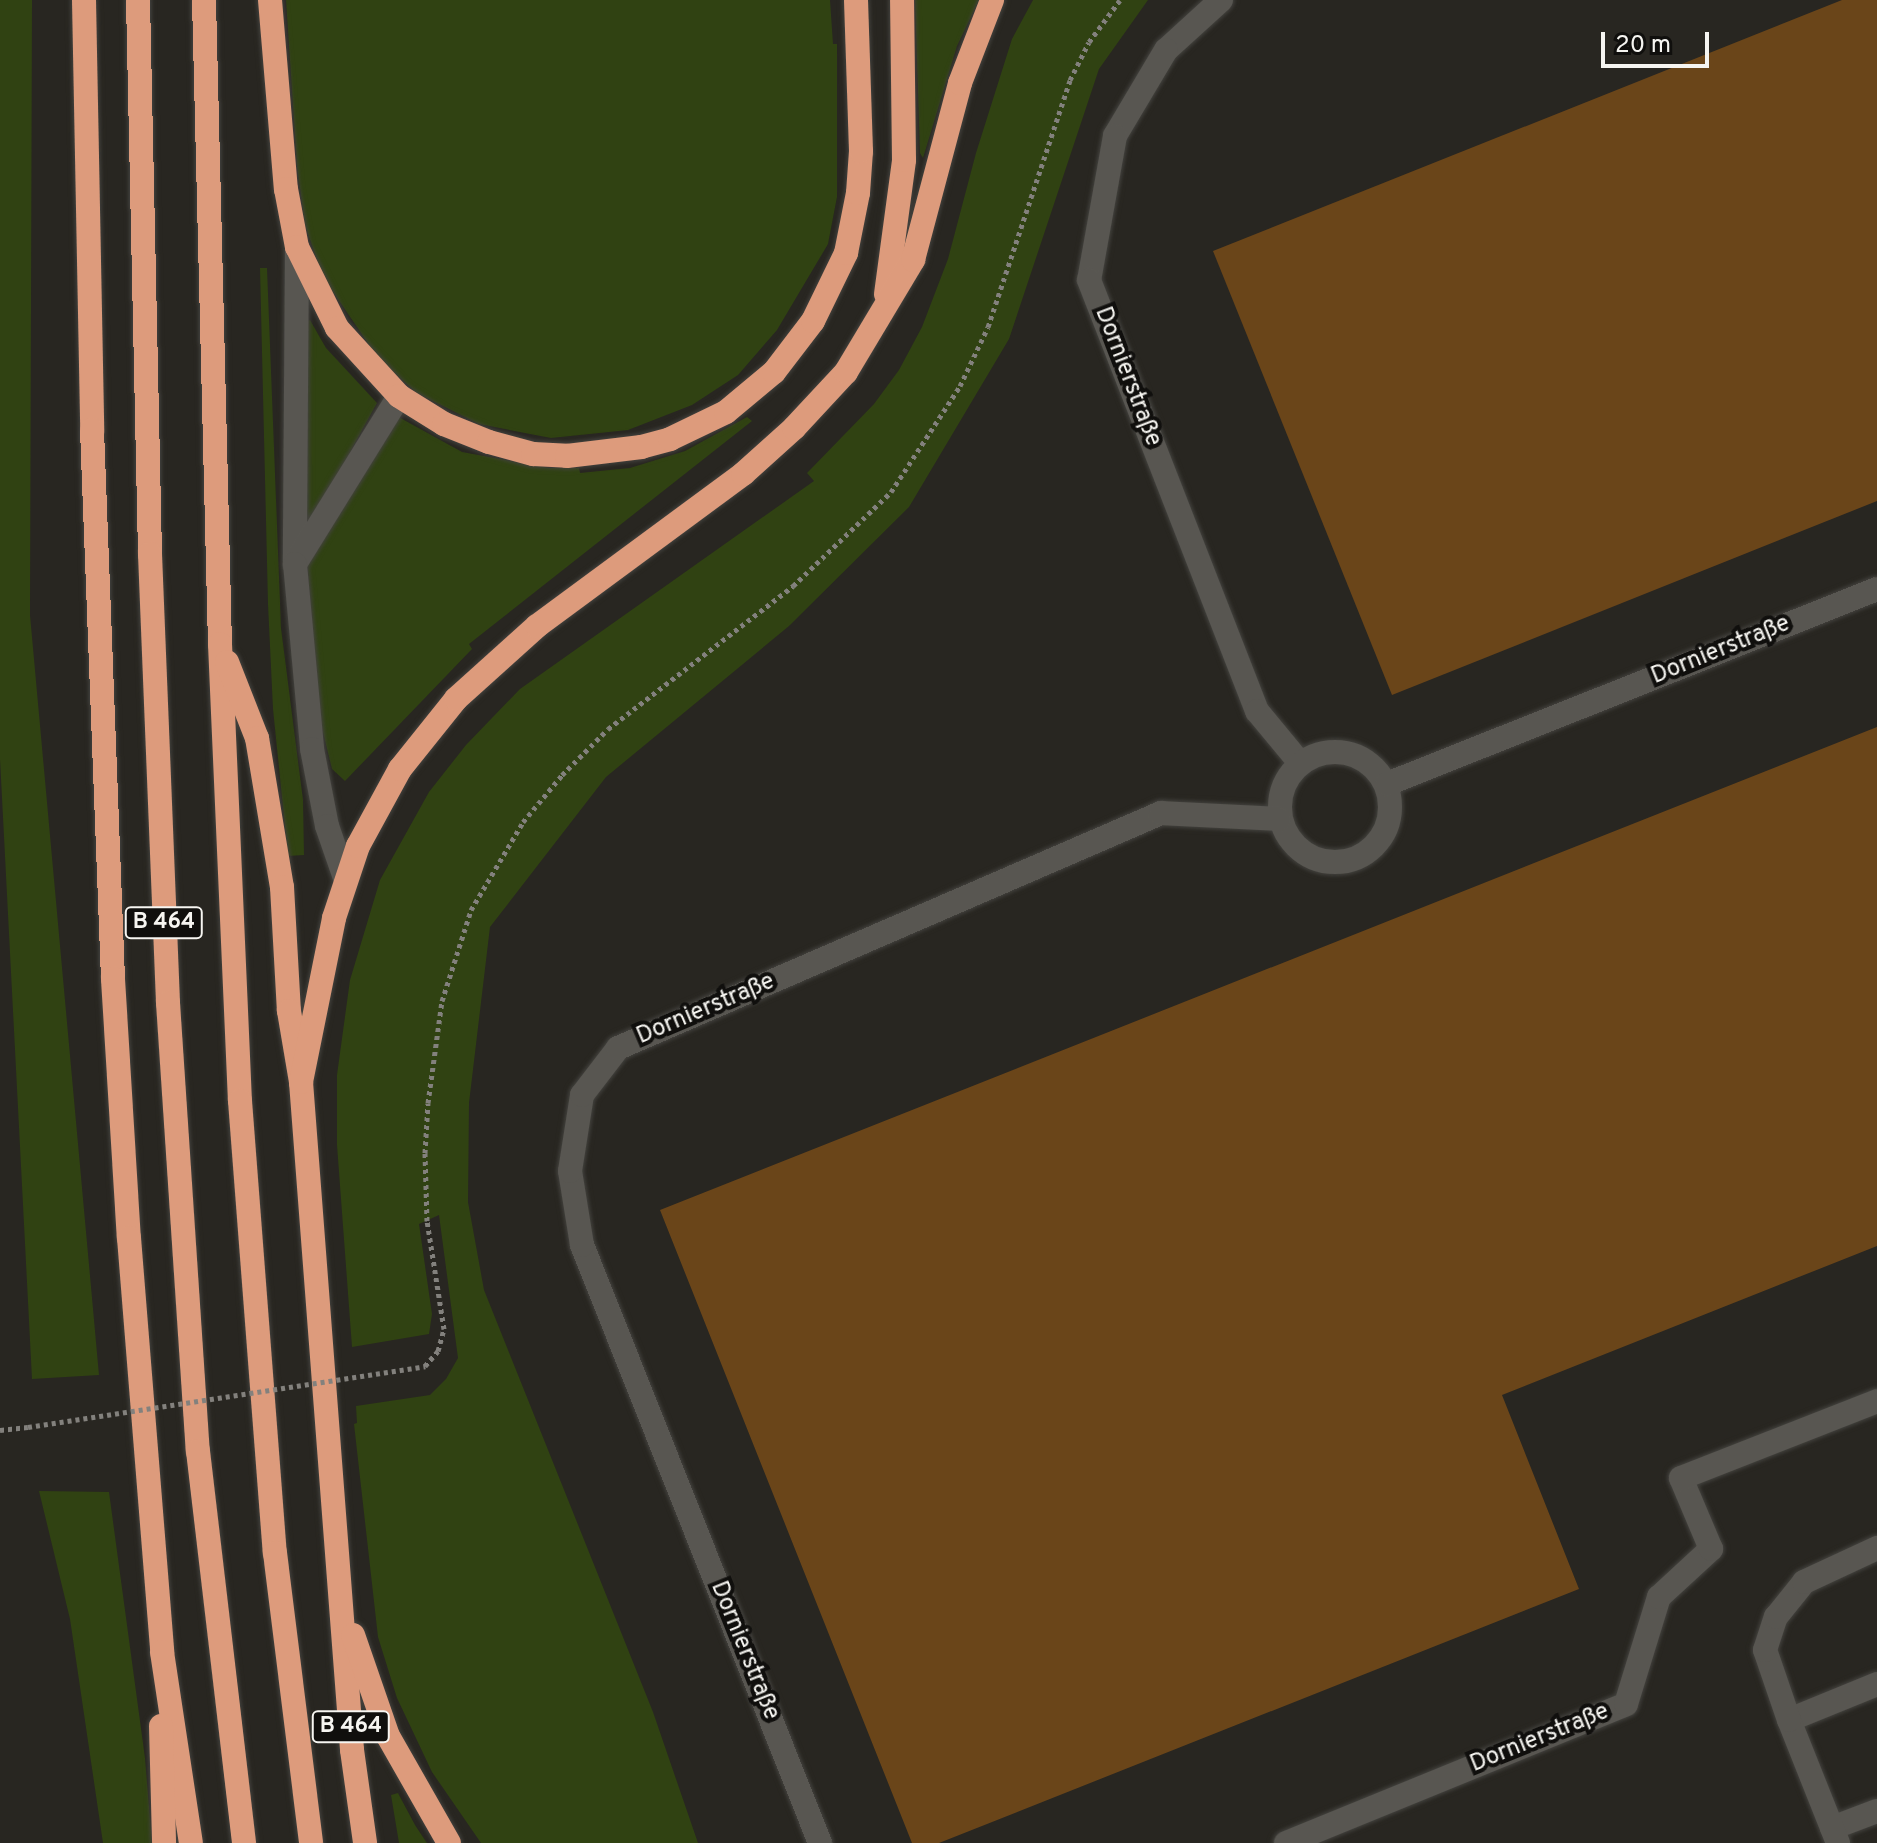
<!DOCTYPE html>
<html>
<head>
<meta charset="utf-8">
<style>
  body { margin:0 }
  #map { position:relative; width:1877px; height:1843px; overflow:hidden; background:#282621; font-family:Overpass,sans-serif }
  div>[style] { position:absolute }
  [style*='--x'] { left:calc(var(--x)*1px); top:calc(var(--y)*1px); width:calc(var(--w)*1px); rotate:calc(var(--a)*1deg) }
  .green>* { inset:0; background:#304212 }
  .building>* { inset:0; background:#6a4519 }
  .path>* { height:5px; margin-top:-2.5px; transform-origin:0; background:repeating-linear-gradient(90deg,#83817d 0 4px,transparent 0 8px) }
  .roads { filter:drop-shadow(0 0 2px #43423e) drop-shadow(0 0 2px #43423e) }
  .minor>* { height:24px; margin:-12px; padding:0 12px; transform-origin:12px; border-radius:12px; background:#585651 }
  .minor>.ring { margin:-12px; padding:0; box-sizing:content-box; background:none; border:24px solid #585651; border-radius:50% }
  .highway>* { height:24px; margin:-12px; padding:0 12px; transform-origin:12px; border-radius:12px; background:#dd9b7c }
  .path-bridge>* { height:5px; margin-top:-2.5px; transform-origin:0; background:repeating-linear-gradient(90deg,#83817d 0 4px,transparent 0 8px) }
  span { translate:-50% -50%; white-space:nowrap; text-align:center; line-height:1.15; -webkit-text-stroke:8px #100f0d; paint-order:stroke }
  .shield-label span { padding:2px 6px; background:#100f0d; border:2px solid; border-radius:6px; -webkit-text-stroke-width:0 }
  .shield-label { font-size:22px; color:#f6f5f1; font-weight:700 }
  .street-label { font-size:24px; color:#f6f5f1 }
  .scale { position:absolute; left:1601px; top:32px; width:108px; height:36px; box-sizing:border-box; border:4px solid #f6f5f1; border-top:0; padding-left:10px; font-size:24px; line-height:28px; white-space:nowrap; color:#f6f5f1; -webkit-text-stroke:6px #100f0d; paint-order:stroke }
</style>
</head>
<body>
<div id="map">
  <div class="green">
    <i style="clip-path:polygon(0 0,32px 0,30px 615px,99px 1375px,32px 1379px,0 759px)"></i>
    <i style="clip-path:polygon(286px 0,830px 0,833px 44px,837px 44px,837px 197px,828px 244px,777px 330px,738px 375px,692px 405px,628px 430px,551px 438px,479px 424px,417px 393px,378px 358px,323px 277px,305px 225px,297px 166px)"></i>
    <i style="clip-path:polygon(915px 0,979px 0,957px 46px,923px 158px,920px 153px)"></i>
    <i style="clip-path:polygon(1033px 0,1148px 0,1099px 69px,1009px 339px,909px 507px,789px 626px,606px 777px,490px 927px,469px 1103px,468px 1202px,484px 1290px,653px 1712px,698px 1843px,481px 1843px,432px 1772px,397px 1698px,378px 1637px,354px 1424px,357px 1423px,356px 1406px,430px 1395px,446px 1379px,458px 1358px,439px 1215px,419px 1224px,432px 1314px,429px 1334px,352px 1347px,337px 1145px,337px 1075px,350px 980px,380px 880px,429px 792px,466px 745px,520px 689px,814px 481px,807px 473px,874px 404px,899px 370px,922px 327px,948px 259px,976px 153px,1012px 39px)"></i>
    <i style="clip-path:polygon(260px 268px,267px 268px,281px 628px,303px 800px,304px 855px,288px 856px,273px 709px,268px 604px)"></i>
    <i style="clip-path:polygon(310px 320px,326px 348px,377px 403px,306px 532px,306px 322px)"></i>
    <i style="clip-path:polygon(395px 415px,462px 452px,549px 468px,579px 468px,580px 473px,630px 468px,685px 451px,747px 417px,752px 421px,469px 644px,472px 649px,345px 781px,332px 769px,318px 712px,307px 557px)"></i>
    <i style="clip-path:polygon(39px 1491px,109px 1492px,145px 1758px,152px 1843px,103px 1843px,70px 1619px)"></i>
    <i style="clip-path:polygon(398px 1793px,415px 1825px,427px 1843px,399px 1843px,391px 1795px)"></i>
  </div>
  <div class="building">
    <i style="clip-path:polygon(1842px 0,1877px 0,1877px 501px,1392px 695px,1213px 251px)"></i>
    <i style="clip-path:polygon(1877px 727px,1877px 1246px,1502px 1395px,1579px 1589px,939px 1843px,912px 1843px,660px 1210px)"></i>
  </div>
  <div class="path">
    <i style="--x:425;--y:1366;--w:20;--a:-49"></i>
    <i style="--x:438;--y:1351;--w:23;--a:-75"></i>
    <i style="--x:444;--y:1329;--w:109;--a:-98.9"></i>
    <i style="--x:427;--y:1221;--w:68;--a:-91.7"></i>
    <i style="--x:425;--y:1153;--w:50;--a:-86.6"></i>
    <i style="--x:428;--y:1103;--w:103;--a:-82.2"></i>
    <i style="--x:442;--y:1001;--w:96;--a:-72.3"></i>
    <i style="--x:471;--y:910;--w:102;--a:-59.4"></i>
    <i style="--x:523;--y:822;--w:61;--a:-50.3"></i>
    <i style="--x:562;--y:775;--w:65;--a:-45"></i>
    <i style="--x:608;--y:729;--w:234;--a:-37.7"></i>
    <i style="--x:793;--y:586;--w:136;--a:-43.8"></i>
    <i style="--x:891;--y:492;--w:126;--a:-56.9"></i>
    <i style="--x:960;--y:386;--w:65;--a:-64.6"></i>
    <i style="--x:988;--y:327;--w:260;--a:-71.6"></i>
    <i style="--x:1070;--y:80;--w:42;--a:-63.4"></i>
    <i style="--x:1089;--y:42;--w:52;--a:-53.6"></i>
    <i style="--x:0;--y:1430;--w:28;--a:-6"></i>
  </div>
  <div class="roads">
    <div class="minor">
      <i style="--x:1221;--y:0;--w:74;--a:137.7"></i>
      <i style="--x:1166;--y:50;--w:100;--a:120.7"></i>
      <i style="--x:1115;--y:136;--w:146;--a:100.2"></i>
      <i style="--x:1089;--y:280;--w:463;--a:68.7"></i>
      <i style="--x:1257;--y:711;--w:67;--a:50.4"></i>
      <i style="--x:297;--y:247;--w:317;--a:90.4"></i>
      <i style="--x:295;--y:564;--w:198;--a:-58.2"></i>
      <i style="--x:295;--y:564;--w:186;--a:84.7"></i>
      <i style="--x:312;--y:749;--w:78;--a:79"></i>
      <i style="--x:327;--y:826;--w:58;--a:70.9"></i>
      <i class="ring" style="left:1280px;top:752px;width:86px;height:86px"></i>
      <i style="--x:1387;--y:784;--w:527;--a:-21.7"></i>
      <i style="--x:1789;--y:1720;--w:95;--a:-22.2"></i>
      <i style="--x:1832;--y:1828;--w:48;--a:-20.7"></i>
      <i style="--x:820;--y:1843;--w:644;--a:-111.7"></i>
      <i style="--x:582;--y:1245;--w:75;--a:-99.2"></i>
      <i style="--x:570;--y:1171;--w:77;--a:-81"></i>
      <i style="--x:582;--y:1095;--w:59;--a:-52.5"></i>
      <i style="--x:618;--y:1048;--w:592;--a:-23.4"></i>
      <i style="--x:1161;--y:813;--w:118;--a:2.9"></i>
      <i style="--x:1286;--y:1843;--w:367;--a:-22.2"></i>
      <i style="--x:1626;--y:1704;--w:112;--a:-72.9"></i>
      <i style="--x:1659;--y:1597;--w:71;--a:-42.7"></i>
      <i style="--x:1711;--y:1549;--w:77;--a:-112.9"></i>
      <i style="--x:1681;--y:1478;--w:211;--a:-21.4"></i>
      <i style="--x:1838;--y:1843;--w:132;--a:-111.7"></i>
      <i style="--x:1789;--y:1720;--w:74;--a:-108.9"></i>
      <i style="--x:1765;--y:1650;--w:35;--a:-72"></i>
      <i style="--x:1776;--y:1617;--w:45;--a:-51.3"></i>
      <i style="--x:1804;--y:1582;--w:81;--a:-25"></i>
    </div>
    <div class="highway">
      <i style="--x:84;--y:0;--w:430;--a:88.9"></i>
      <i style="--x:92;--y:430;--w:549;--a:87.81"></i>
      <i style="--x:113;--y:979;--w:259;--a:86.5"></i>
      <i style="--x:129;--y:1238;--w:415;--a:85.4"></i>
      <i style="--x:162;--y:1652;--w:193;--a:81.4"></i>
      <i style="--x:138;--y:0;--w:554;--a:88.76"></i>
      <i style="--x:150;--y:554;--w:449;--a:87.7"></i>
      <i style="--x:168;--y:1003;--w:449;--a:86.2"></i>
      <i style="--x:198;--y:1451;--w:395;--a:83.3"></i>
      <i style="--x:204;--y:0;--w:644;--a:88.58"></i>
      <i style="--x:220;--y:644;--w:457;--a:87.5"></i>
      <i style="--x:240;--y:1101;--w:453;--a:85.6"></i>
      <i style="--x:275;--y:1553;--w:292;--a:82.9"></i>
      <i style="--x:270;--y:0;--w:190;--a:85.2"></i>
      <i style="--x:286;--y:189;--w:59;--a:79.3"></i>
      <i style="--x:297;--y:247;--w:90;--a:63.7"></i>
      <i style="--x:337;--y:328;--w:92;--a:47.6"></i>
      <i style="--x:399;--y:396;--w:53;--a:31.9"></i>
      <i style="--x:444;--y:424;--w:48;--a:21.8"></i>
      <i style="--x:489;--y:442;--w:46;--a:15.3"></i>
      <i style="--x:533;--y:454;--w:34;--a:3"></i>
      <i style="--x:567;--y:456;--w:75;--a:-6.9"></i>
      <i style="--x:641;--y:447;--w:30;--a:-15"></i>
      <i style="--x:670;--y:439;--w:62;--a:-25.7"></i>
      <i style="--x:726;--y:412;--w:62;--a:-39.8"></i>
      <i style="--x:774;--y:372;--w:64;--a:-52.6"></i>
      <i style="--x:813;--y:321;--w:76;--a:-64.1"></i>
      <i style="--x:846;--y:253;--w:61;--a:-78.7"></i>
      <i style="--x:858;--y:193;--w:42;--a:-85.9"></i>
      <i style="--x:861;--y:151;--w:151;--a:-91.9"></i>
      <i style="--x:886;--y:294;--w:135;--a:-82.3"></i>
      <i style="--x:904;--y:160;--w:160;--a:-90.7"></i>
      <i style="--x:227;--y:662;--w:82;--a:68.5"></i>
      <i style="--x:257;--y:738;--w:151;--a:80.5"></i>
      <i style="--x:282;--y:887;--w:124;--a:86.8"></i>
      <i style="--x:289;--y:1011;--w:72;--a:80.4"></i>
      <i style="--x:301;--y:1082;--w:670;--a:85.63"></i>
      <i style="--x:352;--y:1750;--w:94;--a:82"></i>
      <i style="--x:301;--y:1082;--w:167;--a:-78.6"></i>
      <i style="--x:334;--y:918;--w:76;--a:-71.6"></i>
      <i style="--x:358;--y:846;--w:88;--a:-61.4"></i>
      <i style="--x:400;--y:769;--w:90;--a:-51.3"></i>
      <i style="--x:456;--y:699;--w:109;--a:-42"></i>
      <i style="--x:537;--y:626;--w:256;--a:-36.4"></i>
      <i style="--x:743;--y:474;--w:69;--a:-42"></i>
      <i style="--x:794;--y:428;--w:76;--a:-47.1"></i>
      <i style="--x:846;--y:372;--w:131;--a:-59.1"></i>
      <i style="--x:913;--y:260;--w:183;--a:-75.1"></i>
      <i style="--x:960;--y:83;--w:89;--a:-68.9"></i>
      <i style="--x:353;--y:1635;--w:107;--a:70.9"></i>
      <i style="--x:388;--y:1736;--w:123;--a:60.3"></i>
      <i style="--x:161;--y:1726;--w:117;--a:88.5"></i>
    </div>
  </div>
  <div class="path-bridge">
    <i style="--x:28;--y:1427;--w:402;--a:-8.7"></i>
  </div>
  <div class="shield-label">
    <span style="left:164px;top:923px">B 464</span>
    <span style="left:351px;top:1727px">B 464</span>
  </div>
  <div class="street-label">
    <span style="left:1127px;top:377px;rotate:69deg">Dornierstraße</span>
    <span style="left:1721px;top:651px;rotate:-22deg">Dornierstraße</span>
    <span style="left:706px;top:1010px;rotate:-23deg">Dornierstraße</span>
    <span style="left:744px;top:1651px;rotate:68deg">Dornierstraße</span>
    <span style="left:1540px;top:1739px;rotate:-22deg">Dornierstraße</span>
  </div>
  <div class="scale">20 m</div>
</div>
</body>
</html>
